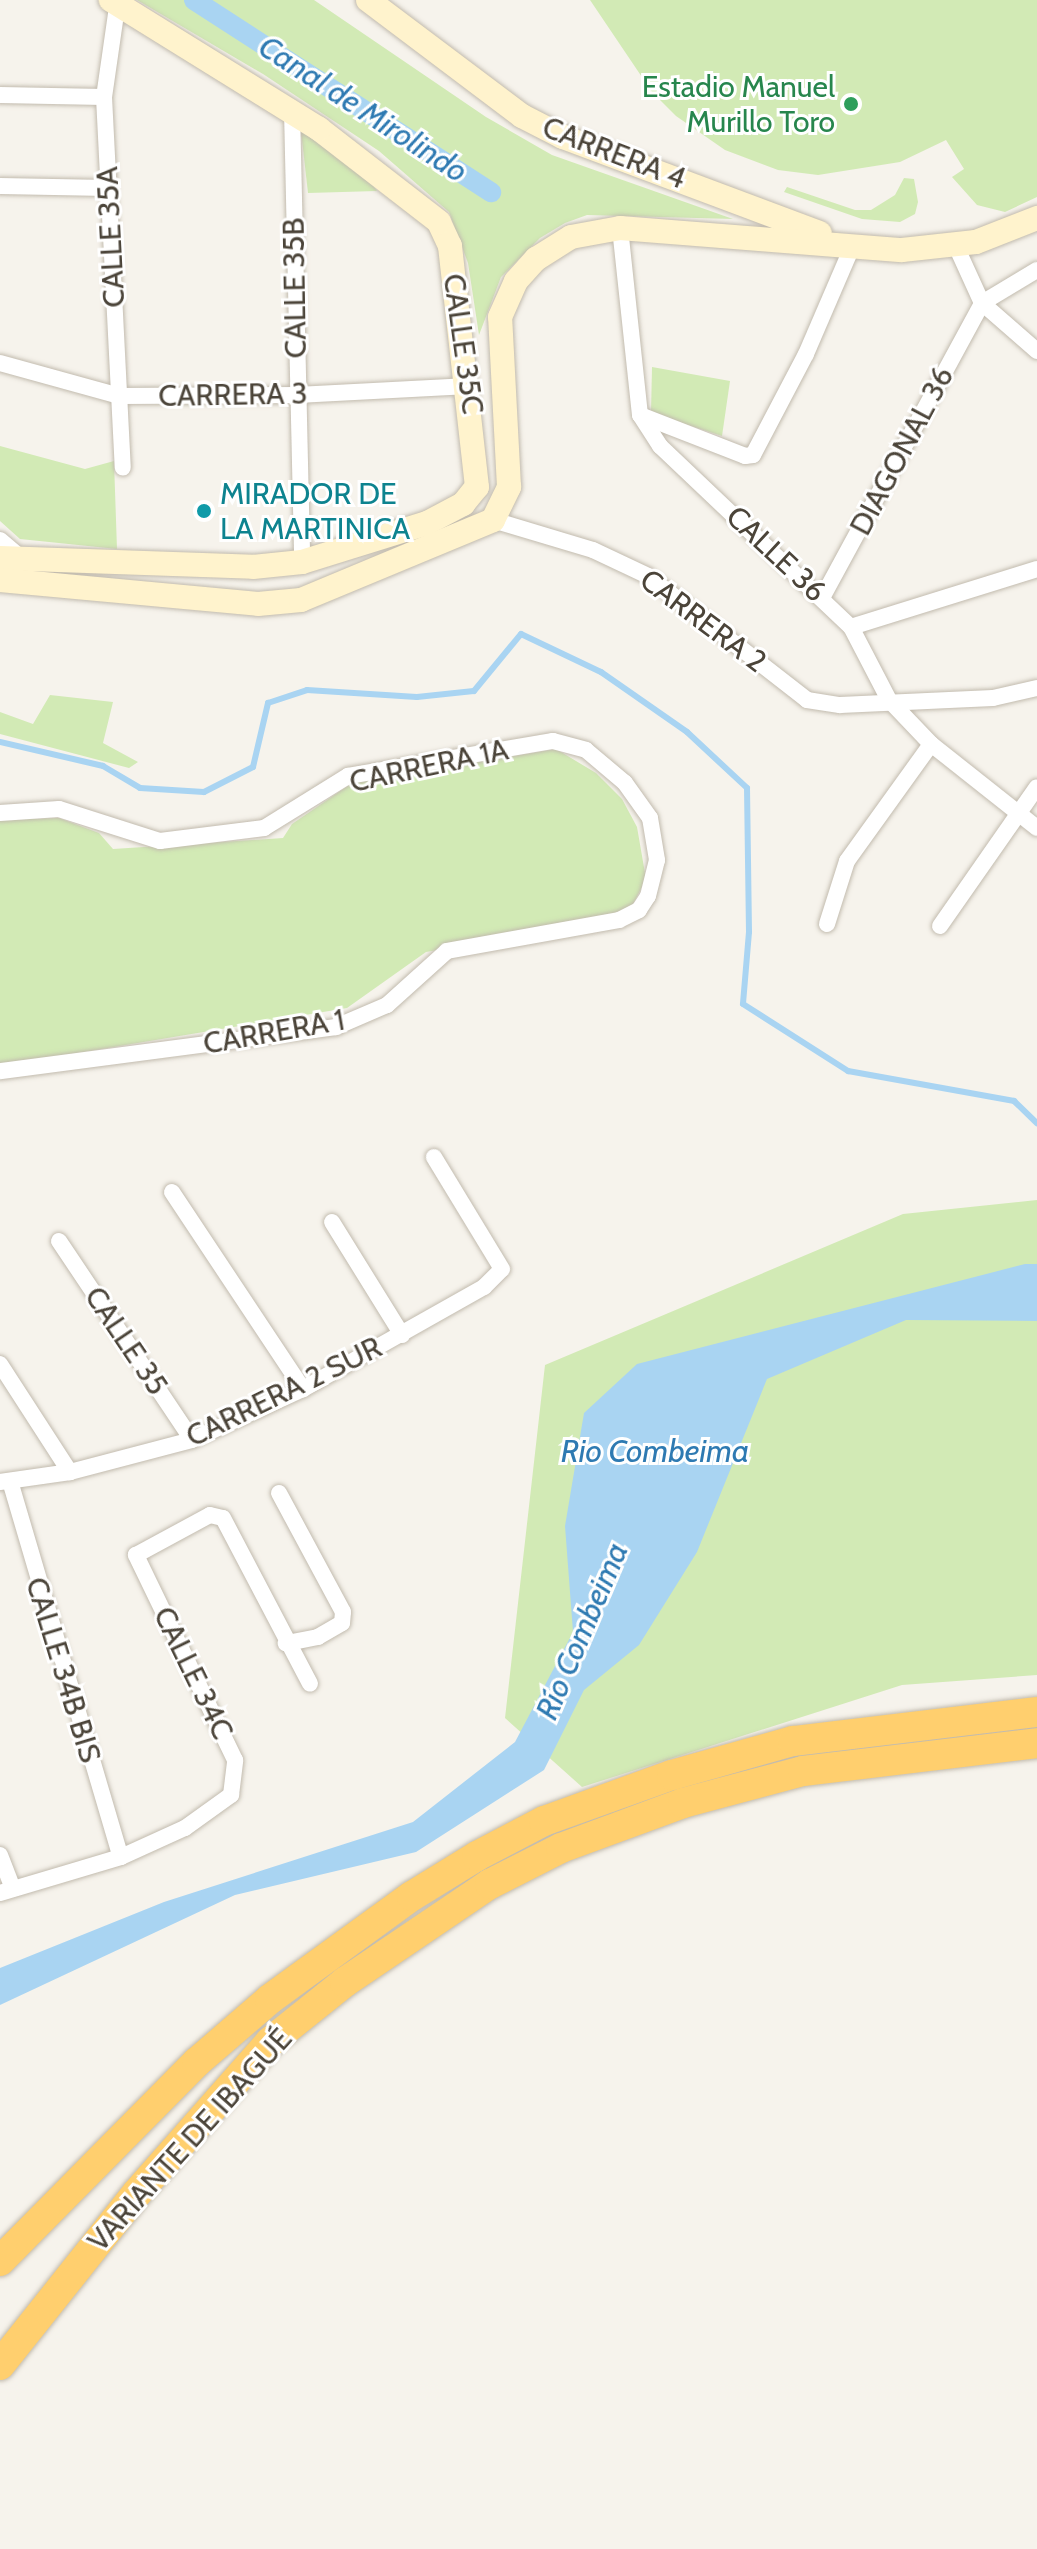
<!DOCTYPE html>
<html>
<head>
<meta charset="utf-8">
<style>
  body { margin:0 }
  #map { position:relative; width:1037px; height:2549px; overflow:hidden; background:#f6f3ec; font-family:Cabin,sans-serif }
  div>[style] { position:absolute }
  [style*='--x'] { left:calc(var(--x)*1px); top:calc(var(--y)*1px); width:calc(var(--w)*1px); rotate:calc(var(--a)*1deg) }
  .green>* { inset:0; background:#d2eab5 }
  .water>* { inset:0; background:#a9d4f2 }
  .stream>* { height:6px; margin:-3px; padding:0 3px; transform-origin:3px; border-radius:3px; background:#a9d4f2 }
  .canal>* { height:20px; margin:-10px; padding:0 10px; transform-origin:10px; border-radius:10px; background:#a9d4f2 }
  .roads { filter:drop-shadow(0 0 2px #c2bbae) drop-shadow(0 0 2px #c2bbae) }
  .street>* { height:16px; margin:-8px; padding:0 8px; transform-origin:8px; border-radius:8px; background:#fff }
  .secondary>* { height:24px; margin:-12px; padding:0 12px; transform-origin:12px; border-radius:12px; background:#fff3cd }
  .highway>* { height:30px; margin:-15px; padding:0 15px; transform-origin:15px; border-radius:15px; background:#ffcf6e }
  .dots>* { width:22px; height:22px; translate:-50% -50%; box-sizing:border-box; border:4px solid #fff; border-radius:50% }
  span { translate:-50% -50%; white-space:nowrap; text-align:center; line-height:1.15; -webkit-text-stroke:6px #fff; paint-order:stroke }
  .leisure-label { font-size:30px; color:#27864d }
  .right { translate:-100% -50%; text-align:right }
  .street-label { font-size:30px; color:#4b4439 }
  .culture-label { font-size:30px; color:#0d838f }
  .left { translate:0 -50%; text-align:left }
  .water-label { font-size:32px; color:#2e7ab2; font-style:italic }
</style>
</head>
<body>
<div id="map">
  <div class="green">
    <i style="clip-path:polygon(137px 0,314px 0,486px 117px,552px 155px,733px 219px,587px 215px,565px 223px,540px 238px,501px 277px,479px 335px,468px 263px,449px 212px,379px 151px,263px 74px)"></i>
    <i style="clip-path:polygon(590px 0,1037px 0,1037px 197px,1005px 212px,977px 205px,952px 177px,964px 169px,946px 140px,900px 162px,818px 175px,778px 170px,725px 150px,676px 116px,652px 92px)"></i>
    <i style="clip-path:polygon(301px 131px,367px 177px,377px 191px,308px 193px)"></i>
    <i style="clip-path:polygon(904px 178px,914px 179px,918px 202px,915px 214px,900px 222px,862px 219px,784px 192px,787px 187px,855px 210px,871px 210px,895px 195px)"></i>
    <i style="clip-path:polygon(652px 367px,730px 381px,722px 436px,651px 413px)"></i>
    <i style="clip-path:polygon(0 446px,85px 469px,114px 461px,117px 549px,20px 539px,0 521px)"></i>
    <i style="clip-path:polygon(50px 695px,113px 702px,103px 743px,138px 762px,129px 768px,0 734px,0 712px,33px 724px)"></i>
    <i style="clip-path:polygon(556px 749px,596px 773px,622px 799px,637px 827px,646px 879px,630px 910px,604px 921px,426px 952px,347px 1008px,0 1066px,0 820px,59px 818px,99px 833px,113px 849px,283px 838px,292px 824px,352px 783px)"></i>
    <i style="clip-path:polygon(1037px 1200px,1037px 1675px,902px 1685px,582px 1787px,505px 1718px,545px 1365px,903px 1214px)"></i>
  </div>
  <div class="water">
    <i style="clip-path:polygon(1025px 1264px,1037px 1264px,1037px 1321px,906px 1320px,767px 1379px,697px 1552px,639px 1645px,584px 1690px,544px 1770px,416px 1852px,235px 1895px,0 2005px,0 1968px,164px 1902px,413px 1822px,515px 1742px,573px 1632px,565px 1526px,584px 1413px,637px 1364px)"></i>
  </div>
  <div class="stream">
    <i style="--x:0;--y:742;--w:106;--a:13.1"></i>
    <i style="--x:103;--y:766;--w:43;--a:30.7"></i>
    <i style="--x:140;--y:788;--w:64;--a:3.6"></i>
    <i style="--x:204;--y:792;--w:55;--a:-27"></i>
    <i style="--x:253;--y:767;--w:66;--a:-76.8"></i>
    <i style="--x:268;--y:703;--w:41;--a:-18.4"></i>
    <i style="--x:307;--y:690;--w:110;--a:3.6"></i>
    <i style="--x:417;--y:697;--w:57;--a:-6"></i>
    <i style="--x:474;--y:691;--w:74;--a:-50.5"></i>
    <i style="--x:521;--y:634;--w:89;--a:25.4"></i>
    <i style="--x:601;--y:672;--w:105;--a:34.9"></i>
    <i style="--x:687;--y:732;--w:82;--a:43"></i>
    <i style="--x:747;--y:788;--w:144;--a:89.2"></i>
    <i style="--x:749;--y:932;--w:72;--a:94.8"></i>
    <i style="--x:743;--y:1004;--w:125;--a:32.5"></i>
    <i style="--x:848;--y:1071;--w:169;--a:10.2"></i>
    <i style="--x:1014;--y:1101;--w:32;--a:44"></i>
  </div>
  <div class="canal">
    <i style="--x:194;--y:0;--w:354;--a:32.9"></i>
  </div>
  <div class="roads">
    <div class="street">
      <i style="--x:117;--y:7;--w:91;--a:98.2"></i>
      <i style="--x:104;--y:97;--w:371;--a:87.1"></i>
      <i style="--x:0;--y:95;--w:104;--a:1.1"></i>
      <i style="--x:292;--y:110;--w:452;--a:88.7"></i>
      <i style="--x:0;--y:186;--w:107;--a:1.1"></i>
      <i style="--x:620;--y:228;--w:188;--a:83.9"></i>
      <i style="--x:640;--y:415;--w:37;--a:57"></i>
      <i style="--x:660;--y:446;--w:263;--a:43.5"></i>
      <i style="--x:851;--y:627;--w:82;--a:62.5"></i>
      <i style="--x:889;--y:700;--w:61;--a:46.3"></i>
      <i style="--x:931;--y:744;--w:135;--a:38.4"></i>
      <i style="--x:956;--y:246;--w:63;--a:65.5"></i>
      <i style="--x:982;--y:303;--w:73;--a:41.1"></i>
      <i style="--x:0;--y:363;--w:124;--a:15.4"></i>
      <i style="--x:120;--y:396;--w:177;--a:-0.3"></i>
      <i style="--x:297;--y:395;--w:172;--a:-3"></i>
      <i style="--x:640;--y:415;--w:113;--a:21.3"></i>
      <i style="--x:745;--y:456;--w:8;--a:-7"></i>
      <i style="--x:753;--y:455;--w:114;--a:-62.3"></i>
      <i style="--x:806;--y:354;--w:119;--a:-66.7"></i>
      <i style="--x:493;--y:520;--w:104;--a:16.7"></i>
      <i style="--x:593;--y:550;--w:61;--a:25.3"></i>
      <i style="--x:648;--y:576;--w:202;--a:37.9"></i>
      <i style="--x:807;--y:700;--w:33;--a:9"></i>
      <i style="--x:840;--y:705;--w:153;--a:-2.6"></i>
      <i style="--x:993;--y:698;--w:45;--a:-12.8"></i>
      <i style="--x:0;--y:540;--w:23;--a:40"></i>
      <i style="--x:822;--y:598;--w:336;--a:-61.5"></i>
      <i style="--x:982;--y:303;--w:64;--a:-31"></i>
      <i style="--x:851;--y:627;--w:195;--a:-17.3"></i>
      <i style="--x:0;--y:813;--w:59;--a:-3.9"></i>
      <i style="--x:59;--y:809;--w:106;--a:17.6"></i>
      <i style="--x:160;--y:841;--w:105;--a:-7.1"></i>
      <i style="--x:264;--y:828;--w:99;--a:-31.8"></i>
      <i style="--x:348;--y:776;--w:208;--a:-9.7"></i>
      <i style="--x:553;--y:741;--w:34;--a:15"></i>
      <i style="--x:586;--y:750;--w:51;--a:40.2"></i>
      <i style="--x:625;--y:783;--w:43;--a:54.5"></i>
      <i style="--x:650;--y:818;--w:43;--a:80.5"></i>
      <i style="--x:657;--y:860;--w:37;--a:104"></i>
      <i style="--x:648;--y:896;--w:17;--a:123"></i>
      <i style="--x:639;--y:910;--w:22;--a:153"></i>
      <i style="--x:619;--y:920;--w:175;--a:169.8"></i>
      <i style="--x:447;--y:951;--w:81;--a:138"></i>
      <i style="--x:387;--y:1005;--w:56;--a:156.7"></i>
      <i style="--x:336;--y:1027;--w:339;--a:172.5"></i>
      <i style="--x:827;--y:924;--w:66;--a:-72.4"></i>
      <i style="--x:847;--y:861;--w:144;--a:-54.3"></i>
      <i style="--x:940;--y:926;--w:169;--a:-55.1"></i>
      <i style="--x:172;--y:1192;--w:237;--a:56.4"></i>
      <i style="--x:332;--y:1222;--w:133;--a:58.2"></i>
      <i style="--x:59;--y:1241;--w:239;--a:56.2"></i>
      <i style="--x:0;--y:1364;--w:129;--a:57.1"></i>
      <i style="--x:10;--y:1481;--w:392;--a:73.6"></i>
      <i style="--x:0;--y:1482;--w:71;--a:-8.1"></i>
      <i style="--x:70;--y:1472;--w:126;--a:-14.7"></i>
      <i style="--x:192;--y:1440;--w:122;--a:-24.7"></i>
      <i style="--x:303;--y:1389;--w:208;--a:-29.4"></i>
      <i style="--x:484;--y:1287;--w:25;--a:-45"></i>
      <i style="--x:502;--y:1269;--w:131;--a:-121.3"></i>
      <i style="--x:279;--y:1493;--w:135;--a:61.7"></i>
      <i style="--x:343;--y:1612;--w:11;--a:95"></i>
      <i style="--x:342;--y:1623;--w:28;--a:150"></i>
      <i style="--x:318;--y:1637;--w:33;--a:169"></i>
      <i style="--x:0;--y:1855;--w:36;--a:69"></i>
      <i style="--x:0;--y:1893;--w:126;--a:-16.6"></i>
      <i style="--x:121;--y:1857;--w:70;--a:-24.4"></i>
      <i style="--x:185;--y:1828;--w:57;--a:-35.7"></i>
      <i style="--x:231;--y:1795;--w:35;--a:-83"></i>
      <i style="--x:235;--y:1760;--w:228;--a:-115.8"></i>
      <i style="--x:136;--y:1555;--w:84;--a:-28.4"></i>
      <i style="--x:210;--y:1515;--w:13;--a:13"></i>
      <i style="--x:223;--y:1518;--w:187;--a:62.3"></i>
    </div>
    <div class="secondary">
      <i style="--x:368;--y:0;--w:193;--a:37"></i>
      <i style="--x:522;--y:116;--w:46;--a:27.1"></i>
      <i style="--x:563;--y:137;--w:274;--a:20.5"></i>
      <i style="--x:0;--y:558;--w:253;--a:2"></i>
      <i style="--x:253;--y:567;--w:49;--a:-5.8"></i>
      <i style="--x:302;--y:562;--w:131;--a:-17.3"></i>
      <i style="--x:427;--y:523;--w:41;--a:-27.8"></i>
      <i style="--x:463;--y:504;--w:22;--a:-51"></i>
      <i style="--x:477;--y:487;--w:243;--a:-96.4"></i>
      <i style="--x:450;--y:246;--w:26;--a:-115"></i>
      <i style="--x:439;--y:222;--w:152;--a:-142.2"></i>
      <i style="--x:319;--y:129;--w:245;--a:-148.2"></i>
      <i style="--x:0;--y:580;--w:259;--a:5.3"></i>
      <i style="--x:258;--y:604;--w:43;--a:-5.3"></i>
      <i style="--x:301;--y:600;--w:208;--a:-22.6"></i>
      <i style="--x:493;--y:520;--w:37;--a:-64"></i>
      <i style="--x:509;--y:487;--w:170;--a:-93"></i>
      <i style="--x:500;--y:317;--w:39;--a:-66"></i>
      <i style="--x:516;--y:281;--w:30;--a:-48"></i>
      <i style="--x:536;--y:259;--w:41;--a:-32.2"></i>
      <i style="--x:571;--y:237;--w:50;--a:-10.4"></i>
      <i style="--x:620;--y:228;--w:283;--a:4.5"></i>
      <i style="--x:902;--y:250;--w:74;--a:-6.2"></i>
      <i style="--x:976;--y:242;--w:66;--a:-21.5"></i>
    </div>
    <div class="highway">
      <i style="--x:0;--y:2261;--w:280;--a:-45.3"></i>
      <i style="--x:197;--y:2062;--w:96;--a:-40.8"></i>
      <i style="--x:270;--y:1999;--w:175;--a:-36"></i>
      <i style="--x:412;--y:1896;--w:76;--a:-31.6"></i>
      <i style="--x:477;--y:1856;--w:76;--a:-27.6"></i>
      <i style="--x:544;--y:1821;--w:136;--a:-19.8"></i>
      <i style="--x:672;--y:1775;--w:126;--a:-15.7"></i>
      <i style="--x:793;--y:1741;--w:246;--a:-6.8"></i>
      <i style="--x:0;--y:2365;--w:220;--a:-51.5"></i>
      <i style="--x:137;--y:2193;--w:201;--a:-48.6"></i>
      <i style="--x:270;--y:2042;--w:96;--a:-38.7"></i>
      <i style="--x:345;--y:1982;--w:175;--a:-34.1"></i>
      <i style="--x:490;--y:1884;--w:80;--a:-26.9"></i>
      <i style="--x:561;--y:1848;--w:130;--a:-20.2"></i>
      <i style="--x:683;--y:1803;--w:124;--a:-14.9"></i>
      <i style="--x:803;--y:1771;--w:236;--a:-6.8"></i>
    </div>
  </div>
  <div class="dots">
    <i style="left:851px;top:104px;background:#2e9e5b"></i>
    <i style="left:204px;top:511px;background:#0f9aa8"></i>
  </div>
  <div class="leisure-label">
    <span class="right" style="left:835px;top:104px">Estadio Manuel<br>Murillo Toro</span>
  </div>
  <div class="street-label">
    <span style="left:614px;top:153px;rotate:21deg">CARRERA 4</span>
    <span style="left:111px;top:237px;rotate:-93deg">CALLE 35A</span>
    <span style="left:295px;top:288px;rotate:-91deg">CALLE 35B</span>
    <span style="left:463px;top:344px;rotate:82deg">CALLE 35C</span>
    <span style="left:233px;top:395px;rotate:-1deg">CARRERA 3</span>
    <span style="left:902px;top:451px;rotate:-62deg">DIAGONAL 36</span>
    <span style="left:776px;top:554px;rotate:43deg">CALLE 36</span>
    <span style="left:703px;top:621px;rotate:37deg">CARRERA 2</span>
    <span style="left:429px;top:766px;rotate:-12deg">CARRERA 1A</span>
    <span style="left:274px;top:1032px;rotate:-10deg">CARRERA 1</span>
    <span style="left:126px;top:1341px;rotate:56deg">CALLE 35</span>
    <span style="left:284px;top:1392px;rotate:-26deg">CARRERA 2 SUR</span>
    <span style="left:63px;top:1670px;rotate:73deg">CALLE 34B BIS</span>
    <span style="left:193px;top:1673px;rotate:64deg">CALLE 34C</span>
    <span style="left:190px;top:2140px;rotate:-48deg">VARIANTE DE IBAGUÉ</span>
  </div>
  <div class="culture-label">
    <span class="left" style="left:220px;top:511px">MIRADOR DE<br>LA MARTINICA</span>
  </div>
  <div class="water-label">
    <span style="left:363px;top:109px;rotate:33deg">Canal de Mirolindo</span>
    <span style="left:655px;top:1451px">Rio Combeima</span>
    <span style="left:582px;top:1631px;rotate:-67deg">Río Combeima</span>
  </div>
</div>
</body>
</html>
